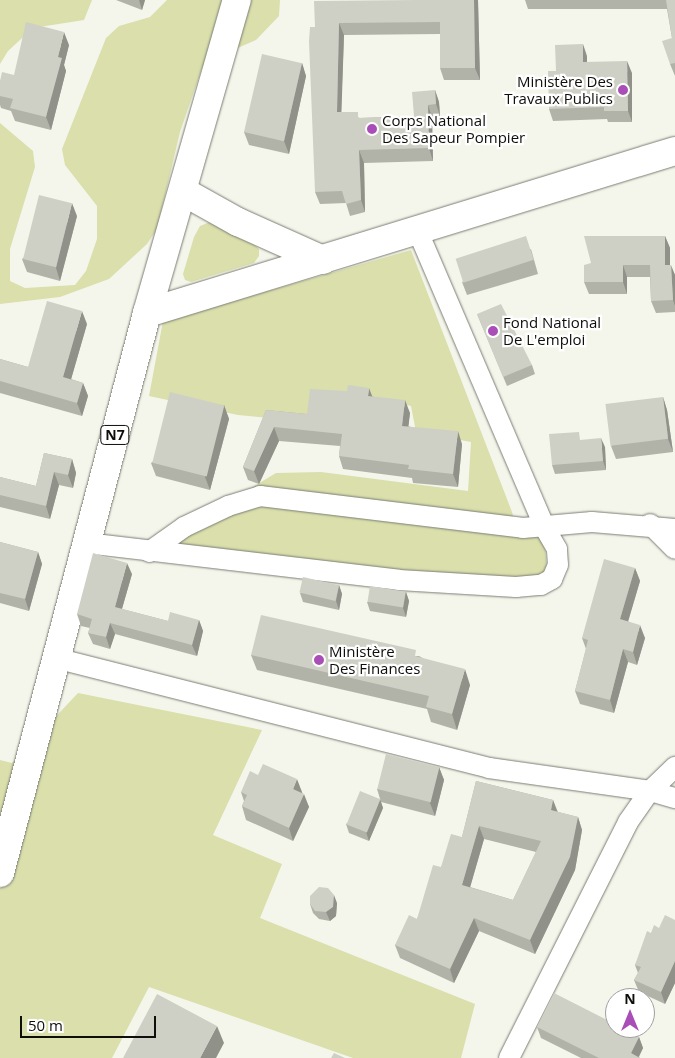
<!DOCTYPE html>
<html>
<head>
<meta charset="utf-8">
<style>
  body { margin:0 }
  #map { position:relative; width:675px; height:1058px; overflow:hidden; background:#f5f6eb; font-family:"Open Sans",sans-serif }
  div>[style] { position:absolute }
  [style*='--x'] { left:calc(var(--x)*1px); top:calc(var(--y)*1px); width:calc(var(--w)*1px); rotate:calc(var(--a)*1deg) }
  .green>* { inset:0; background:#dadfac }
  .roads { filter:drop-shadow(0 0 1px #7b7c73) drop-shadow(0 0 1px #7b7c73) }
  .street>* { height:20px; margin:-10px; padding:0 10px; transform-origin:10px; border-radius:10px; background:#fff }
  .secondary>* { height:28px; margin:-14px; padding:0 14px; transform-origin:14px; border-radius:14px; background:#fff }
  .highway>* { height:28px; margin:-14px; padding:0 14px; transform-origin:14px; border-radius:14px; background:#fff }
  .wall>* { inset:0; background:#b1b3a9 }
  .shaded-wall>* { inset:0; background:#90928a }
  .building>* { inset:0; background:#ced0c5; transform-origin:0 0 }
  .dots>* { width:14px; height:14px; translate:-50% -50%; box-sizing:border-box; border:2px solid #fff; border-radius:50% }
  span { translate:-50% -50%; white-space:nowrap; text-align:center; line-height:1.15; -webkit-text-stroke:4.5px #fff; paint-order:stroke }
  .shield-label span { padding:1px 4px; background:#fff; border:1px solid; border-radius:4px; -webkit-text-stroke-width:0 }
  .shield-label { font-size:14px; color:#0e0f0b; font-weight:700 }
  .poi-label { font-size:15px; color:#0e0f0b }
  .right { translate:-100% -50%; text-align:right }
  .left { translate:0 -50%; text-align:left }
  .north { position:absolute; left:605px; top:988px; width:50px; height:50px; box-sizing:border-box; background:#fff; border:1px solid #9f9f9d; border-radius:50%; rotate:0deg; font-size:14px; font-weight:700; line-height:20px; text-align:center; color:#0e0f0b }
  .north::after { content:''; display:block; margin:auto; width:18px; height:22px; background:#a94db7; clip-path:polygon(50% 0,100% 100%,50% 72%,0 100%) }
  .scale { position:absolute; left:20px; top:1016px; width:136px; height:22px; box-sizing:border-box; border:2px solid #0e0f0b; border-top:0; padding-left:6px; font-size:15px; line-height:18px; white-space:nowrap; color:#0e0f0b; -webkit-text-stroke:4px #fff; paint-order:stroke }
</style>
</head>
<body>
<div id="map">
  <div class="green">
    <i style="clip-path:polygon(0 0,92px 0,84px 20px,33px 28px,8px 51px,0 64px)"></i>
    <i style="clip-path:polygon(167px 0,280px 0,279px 16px,256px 40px,210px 60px,202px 68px,180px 132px,157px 229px,147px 244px,109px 279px,60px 297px,0 304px,0 123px,33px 151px,35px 167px,10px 249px,10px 281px,25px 288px,75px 285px,86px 271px,97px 239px,97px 206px,65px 165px,62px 149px,106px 38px,119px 26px,150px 17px)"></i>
    <i style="clip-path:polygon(210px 222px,250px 241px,259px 249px,259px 256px,254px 263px,191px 282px,185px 280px,183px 274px,194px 237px,200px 226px)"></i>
    <i style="clip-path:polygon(411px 250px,512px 512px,516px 529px,544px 530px,547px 572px,518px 585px,149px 550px,276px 473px,321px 472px,468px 491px,471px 442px,416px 432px,411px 406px,358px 393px,307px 422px,238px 415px,149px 396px,163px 321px)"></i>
    <i style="clip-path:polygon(78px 693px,262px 730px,213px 835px,282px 864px,260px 918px,475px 1004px,461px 1058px,353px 1058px,149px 987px,112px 1058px,0 1058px,0 760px,12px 763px)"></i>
  </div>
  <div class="roads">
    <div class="street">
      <i style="--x:650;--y:524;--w:35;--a:45"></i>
      <i style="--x:86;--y:543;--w:315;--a:6.7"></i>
      <i style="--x:399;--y:580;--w:117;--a:3.4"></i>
      <i style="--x:516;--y:587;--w:25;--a:-5"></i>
      <i style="--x:541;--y:585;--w:13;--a:-29"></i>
      <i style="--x:552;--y:579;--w:15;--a:-67"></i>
      <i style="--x:558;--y:565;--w:16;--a:-94"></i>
      <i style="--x:557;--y:549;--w:24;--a:-120"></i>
      <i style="--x:545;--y:528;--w:322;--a:-113.2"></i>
      <i style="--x:149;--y:552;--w:43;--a:-35.5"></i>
      <i style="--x:184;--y:527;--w:49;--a:-25.5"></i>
      <i style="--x:228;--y:506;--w:34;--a:-17"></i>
      <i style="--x:260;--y:496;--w:265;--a:6.9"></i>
      <i style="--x:523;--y:528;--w:69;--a:-5"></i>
      <i style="--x:592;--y:522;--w:83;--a:4.8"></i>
      <i style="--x:55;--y:658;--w:448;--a:14.2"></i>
      <i style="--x:489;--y:768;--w:163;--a:8.1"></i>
      <i style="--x:650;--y:791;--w:26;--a:16"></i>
      <i style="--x:509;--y:1058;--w:264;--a:-63.2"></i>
      <i style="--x:628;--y:822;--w:38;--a:-55"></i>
      <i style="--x:650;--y:791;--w:35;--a:-44"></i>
    </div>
    <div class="secondary">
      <i style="--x:184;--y:192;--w:62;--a:29.1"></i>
      <i style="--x:238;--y:222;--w:93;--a:24.1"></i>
      <i style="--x:147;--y:313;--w:552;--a:-17.06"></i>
    </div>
    <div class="highway">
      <i style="--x:0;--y:873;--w:579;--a:-75.29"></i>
      <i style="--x:147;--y:313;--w:326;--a:-74"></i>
    </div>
  </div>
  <div class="wall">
    <i style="clip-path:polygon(116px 0,145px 0,142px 10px)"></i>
    <i style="clip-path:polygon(478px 0,480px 80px,444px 80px,440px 68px,440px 34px,344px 35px,341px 112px,360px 118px,414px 116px,435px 90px,439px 102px,440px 116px,432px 117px,433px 161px,364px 163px,365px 212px,350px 216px,346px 203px,320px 204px,315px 192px,315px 27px)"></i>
    <i style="clip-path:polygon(525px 0,675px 0,675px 76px,670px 64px,672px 38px,667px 9px,528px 9px)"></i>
    <i style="clip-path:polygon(69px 45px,64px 65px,66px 71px,51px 130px,15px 121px,11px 111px,1px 108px,0 105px,0 81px,14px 75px)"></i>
    <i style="clip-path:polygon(587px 56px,587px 62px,632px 73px,632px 122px,608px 122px,607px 119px,553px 121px,549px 109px,556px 71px)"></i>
    <i style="clip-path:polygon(302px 63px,306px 76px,289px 154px,249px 145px,244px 132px)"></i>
    <i style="clip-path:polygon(77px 216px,60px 281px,27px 272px,22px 259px)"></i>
    <i style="clip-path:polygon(665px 236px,670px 248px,670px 265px,675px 275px,675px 312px,656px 313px,651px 301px,650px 277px,627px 277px,627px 294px,589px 294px,584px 282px)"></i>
    <i style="clip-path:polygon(531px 249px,538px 274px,467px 295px,462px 282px)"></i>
    <i style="clip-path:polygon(477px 314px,532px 365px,535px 374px,507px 386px)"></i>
    <i style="clip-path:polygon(87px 324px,71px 379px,83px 383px,88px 396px,82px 416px,0 393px,0 359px,28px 367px)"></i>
    <i style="clip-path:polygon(372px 396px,410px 413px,408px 426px,462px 444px,458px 487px,413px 483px,412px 478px,343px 469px,339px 456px,340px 446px,279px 441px,259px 484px,248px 480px,243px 467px,266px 410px,307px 414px)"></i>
    <i style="clip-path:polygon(663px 397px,667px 410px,673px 452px,616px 459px,611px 446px)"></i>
    <i style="clip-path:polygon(224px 405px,229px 419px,210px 490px,156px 476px,151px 463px)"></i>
    <i style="clip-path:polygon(605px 447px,606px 470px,555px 474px,552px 465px)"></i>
    <i style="clip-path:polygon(44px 453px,72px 459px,76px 473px,73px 488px,59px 485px,50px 519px,0 507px,0 477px,36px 486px)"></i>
    <i style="clip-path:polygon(0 542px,38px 552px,42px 564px,29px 611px,0 603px)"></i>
    <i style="clip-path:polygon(635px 568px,640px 581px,628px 621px,645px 638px,637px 665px,628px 662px,614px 713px,580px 704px,575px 691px,586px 649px,582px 638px)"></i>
    <i style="clip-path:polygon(132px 574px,122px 609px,168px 621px,199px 620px,203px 631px,197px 656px,115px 634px,110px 649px,93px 644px,88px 633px,90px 628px,81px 626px,77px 614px)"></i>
    <i style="clip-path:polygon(339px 585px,342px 594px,339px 610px,303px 602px,300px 593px)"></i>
    <i style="clip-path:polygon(406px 592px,409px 601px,406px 617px,370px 611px,367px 602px)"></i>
    <i style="clip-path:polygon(251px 655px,419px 656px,470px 685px,457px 730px,431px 722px,427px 709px,257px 670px)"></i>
    <i style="clip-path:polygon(439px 767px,444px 780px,435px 816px,381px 802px,377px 789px)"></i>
    <i style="clip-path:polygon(evenodd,476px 781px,553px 800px,558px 812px,578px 817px,582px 830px,575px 870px,535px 954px,479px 931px,454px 983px,400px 958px,395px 945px,417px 919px,441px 867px,462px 837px,476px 781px,484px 839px,536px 852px,513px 900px,470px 887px,484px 839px)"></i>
    <i style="clip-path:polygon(241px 792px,302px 792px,309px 807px,293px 841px,246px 820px,242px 806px,244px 801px)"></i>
    <i style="clip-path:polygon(380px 799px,383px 808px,369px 841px,349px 833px,346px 824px)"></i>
    <i style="clip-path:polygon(337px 903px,336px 916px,330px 921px,319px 919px,313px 913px,310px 904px)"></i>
    <i style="clip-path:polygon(675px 920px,675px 983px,665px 1004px,639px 992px,634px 980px,638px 973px,635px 965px,651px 933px)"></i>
    <i style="clip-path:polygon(537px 1027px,639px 1037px,643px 1048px,639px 1057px,640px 1058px,581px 1058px,541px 1038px)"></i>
  </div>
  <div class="shaded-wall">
    <i style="clip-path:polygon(139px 0,145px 0,142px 10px)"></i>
    <i style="clip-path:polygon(474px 0,478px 0,480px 80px,475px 68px)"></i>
    <i style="clip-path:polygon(339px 23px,344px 35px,341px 125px,337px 112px)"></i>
    <i style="clip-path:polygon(64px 32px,69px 45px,64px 65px,66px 71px,51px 130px,46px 117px,58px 57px)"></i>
    <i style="clip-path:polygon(583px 44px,587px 56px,587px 73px,583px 62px)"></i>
    <i style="clip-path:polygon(627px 61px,632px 73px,632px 122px,628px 111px)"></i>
    <i style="clip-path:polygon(302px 63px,306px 76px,289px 154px,284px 141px)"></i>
    <i style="clip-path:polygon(435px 90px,439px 102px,440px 116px,436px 104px)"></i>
    <i style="clip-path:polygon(428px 105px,432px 117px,433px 161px,429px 148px)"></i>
    <i style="clip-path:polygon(359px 150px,364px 163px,365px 212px,361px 200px)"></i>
    <i style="clip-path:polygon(72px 203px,77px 216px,60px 281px,56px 268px)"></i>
    <i style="clip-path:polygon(665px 236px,670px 248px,670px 277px,665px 265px)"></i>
    <i style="clip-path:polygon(623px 265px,627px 277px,627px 294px,623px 282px)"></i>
    <i style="clip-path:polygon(671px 265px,675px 275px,675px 306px,673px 300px)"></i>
    <i style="clip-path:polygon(82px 311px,87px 324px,68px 390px,63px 377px)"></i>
    <i style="clip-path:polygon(83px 383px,88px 396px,82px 416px,77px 403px)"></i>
    <i style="clip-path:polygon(369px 388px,374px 401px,368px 396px)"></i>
    <i style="clip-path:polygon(663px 397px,667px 410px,673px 452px,668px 439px)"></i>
    <i style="clip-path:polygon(405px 400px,410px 413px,407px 439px,402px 426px)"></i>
    <i style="clip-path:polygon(224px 405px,229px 419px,210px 490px,205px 477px)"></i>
    <i style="clip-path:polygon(274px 427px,279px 441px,259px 484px,254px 471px)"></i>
    <i style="clip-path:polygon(458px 431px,462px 444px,458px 487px,453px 474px)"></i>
    <i style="clip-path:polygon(601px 438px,605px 447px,606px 470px,603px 461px)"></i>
    <i style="clip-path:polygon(72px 459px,76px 473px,73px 488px,68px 475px)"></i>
    <i style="clip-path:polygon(54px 472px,59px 485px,50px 519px,46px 506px)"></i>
    <i style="clip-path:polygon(38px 552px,42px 564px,29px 611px,25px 599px)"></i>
    <i style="clip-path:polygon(127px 563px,132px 574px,119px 619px,115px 607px)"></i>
    <i style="clip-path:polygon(635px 568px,640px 581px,625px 632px,620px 619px)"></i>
    <i style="clip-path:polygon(339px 585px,342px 594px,339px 610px,336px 601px)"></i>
    <i style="clip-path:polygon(406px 592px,409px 601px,406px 617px,403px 608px)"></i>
    <i style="clip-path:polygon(199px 620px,203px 631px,197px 656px,192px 645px)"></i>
    <i style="clip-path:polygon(110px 623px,115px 634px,110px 649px,106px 637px)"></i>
    <i style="clip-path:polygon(640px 625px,645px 638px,637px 665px,633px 652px)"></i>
    <i style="clip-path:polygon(623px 649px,628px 662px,614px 713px,610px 700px)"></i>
    <i style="clip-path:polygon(465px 669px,470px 685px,457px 730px,452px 714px)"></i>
    <i style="clip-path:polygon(439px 767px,444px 780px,435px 816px,430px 803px)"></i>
    <i style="clip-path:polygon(297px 779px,302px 792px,297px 802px,293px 789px)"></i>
    <i style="clip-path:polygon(304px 794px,309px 807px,293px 841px,289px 828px)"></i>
    <i style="clip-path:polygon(380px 799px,383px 808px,369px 841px,366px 832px)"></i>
    <i style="clip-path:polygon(553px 800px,558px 814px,551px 810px)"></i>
    <i style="clip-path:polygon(578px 817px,582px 830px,575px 870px,535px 954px,530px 940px)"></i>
    <i style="clip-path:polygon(479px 826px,484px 839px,467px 898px,462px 885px)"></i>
    <i style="clip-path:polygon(334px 895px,337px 903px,336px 916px,330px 921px,326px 912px)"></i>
    <i style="clip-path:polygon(474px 918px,479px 931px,454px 983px,450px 969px)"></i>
    <i style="clip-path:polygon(675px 961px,675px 983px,665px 1004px,661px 992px)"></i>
    <i style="clip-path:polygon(217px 1026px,224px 1043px,216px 1058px,200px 1058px)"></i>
    <i style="clip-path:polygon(639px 1037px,643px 1048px,638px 1058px,631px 1053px)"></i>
  </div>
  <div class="building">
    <i style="clip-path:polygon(416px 0,474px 0,475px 68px,440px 68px,440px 22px,339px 23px,337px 112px,358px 112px,358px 118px,414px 116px,412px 92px,435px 90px,436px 104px,428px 105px,429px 148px,359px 150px,361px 200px,346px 204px,342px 191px,315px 192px,309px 41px,310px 27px,315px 27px,314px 1px)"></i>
    <i style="clip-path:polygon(666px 0,675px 0,675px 63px,670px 64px,662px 41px,672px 38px)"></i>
    <i style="clip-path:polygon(26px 22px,64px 32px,58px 57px,62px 58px,46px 117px,10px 108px,13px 99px,0 96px,0 81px,2px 72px,14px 75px)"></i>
    <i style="clip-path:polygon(583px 44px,583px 62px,627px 61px,628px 111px,604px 111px,604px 107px,549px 109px,548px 71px,556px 71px,555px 45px)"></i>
    <i style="left:262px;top:54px;width:41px;height:80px;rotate:13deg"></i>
    <i style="left:39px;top:195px;width:34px;height:66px;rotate:14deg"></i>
    <i style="left:526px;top:236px;width:25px;height:74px;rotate:72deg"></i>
    <i style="clip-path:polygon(584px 236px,665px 236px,665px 265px,671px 265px,673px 300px,651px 301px,650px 265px,623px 265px,623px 282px,584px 282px,584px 265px,591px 263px)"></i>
    <i style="clip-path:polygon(47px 301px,82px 311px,63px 377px,83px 383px,77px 403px,0 381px,0 359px,28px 367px)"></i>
    <i style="clip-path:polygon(501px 304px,532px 365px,503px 377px,477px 314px)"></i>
    <i style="clip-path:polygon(348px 385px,369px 388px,368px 396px,405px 400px,402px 426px,458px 431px,453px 474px,408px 469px,409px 465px,339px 456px,342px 434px,274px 427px,254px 471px,243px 467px,266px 410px,307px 414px,310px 389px,347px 391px)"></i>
    <i style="left:170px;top:392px;width:56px;height:73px;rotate:14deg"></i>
    <i style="left:663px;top:397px;width:42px;height:58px;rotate:83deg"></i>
    <i style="clip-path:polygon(579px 432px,580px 440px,601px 438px,603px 461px,552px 465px,549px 434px)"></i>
    <i style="clip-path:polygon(44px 453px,72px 459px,68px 475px,54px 472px,46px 506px,0 495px,0 477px,36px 486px)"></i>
    <i style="clip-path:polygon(0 542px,38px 552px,25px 599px,0 593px)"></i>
    <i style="clip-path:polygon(93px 553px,127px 563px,115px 607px,168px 621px,170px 612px,199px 620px,192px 645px,110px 623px,106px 637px,88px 633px,92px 619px,77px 614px)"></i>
    <i style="clip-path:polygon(604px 559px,635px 568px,620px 619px,640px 625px,633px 652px,623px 649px,610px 700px,575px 691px,588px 640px,582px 638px)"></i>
    <i style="left:303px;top:577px;width:37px;height:16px;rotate:13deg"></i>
    <i style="left:370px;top:586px;width:36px;height:16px;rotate:9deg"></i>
    <i style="clip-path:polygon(261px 615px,416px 650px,415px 656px,465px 669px,452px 714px,426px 707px,429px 696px,251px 655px)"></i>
    <i style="left:386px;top:754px;width:55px;height:36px;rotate:14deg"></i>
    <i style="clip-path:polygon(263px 764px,297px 779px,293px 789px,304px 794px,289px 828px,242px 806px,247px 795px,241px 792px,250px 771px,258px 775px)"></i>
    <i style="clip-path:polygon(evenodd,476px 781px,553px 800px,551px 810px,578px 817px,570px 857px,530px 940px,474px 918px,450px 969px,395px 945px,409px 915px,417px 919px,433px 865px,441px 867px,451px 834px,462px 837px,476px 781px,479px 826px,541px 841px,513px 900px,462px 885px,479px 826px)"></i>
    <i style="left:360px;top:791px;width:22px;height:36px;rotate:22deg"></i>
    <i style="clip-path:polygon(319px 887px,328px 888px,334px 895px,333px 907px,326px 912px,315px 911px,310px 904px,310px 896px)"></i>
    <i style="clip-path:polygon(665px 915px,675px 920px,675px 961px,661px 992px,634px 980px,641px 967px,635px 965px,647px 931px,651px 933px,654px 925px,659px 928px)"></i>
    <i style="clip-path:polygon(554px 993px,615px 1024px,615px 1028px,622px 1028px,639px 1037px,631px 1053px,640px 1058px,599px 1058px,537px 1027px)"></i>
    <i style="clip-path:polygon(157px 994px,217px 1026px,200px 1058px,123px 1058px)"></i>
    <i style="clip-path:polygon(334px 1053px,345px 1058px,331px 1058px)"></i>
  </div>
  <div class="dots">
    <i style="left:623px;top:90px;background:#a94db7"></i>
    <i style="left:372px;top:129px;background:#a94db7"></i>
    <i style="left:493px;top:331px;background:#a94db7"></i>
    <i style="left:319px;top:660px;background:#a94db7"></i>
  </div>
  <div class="shield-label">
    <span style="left:115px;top:435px">N7</span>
  </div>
  <div class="poi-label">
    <span class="right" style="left:613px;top:90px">Ministère Des<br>Travaux Publics</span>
    <span class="left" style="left:382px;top:129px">Corps National<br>Des Sapeur Pompier</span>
    <span class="left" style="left:503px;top:331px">Fond National<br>De L'emploi</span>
    <span class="left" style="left:329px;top:660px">Ministère<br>Des Finances</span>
  </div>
  <div class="north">N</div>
  <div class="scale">50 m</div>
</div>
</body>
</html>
